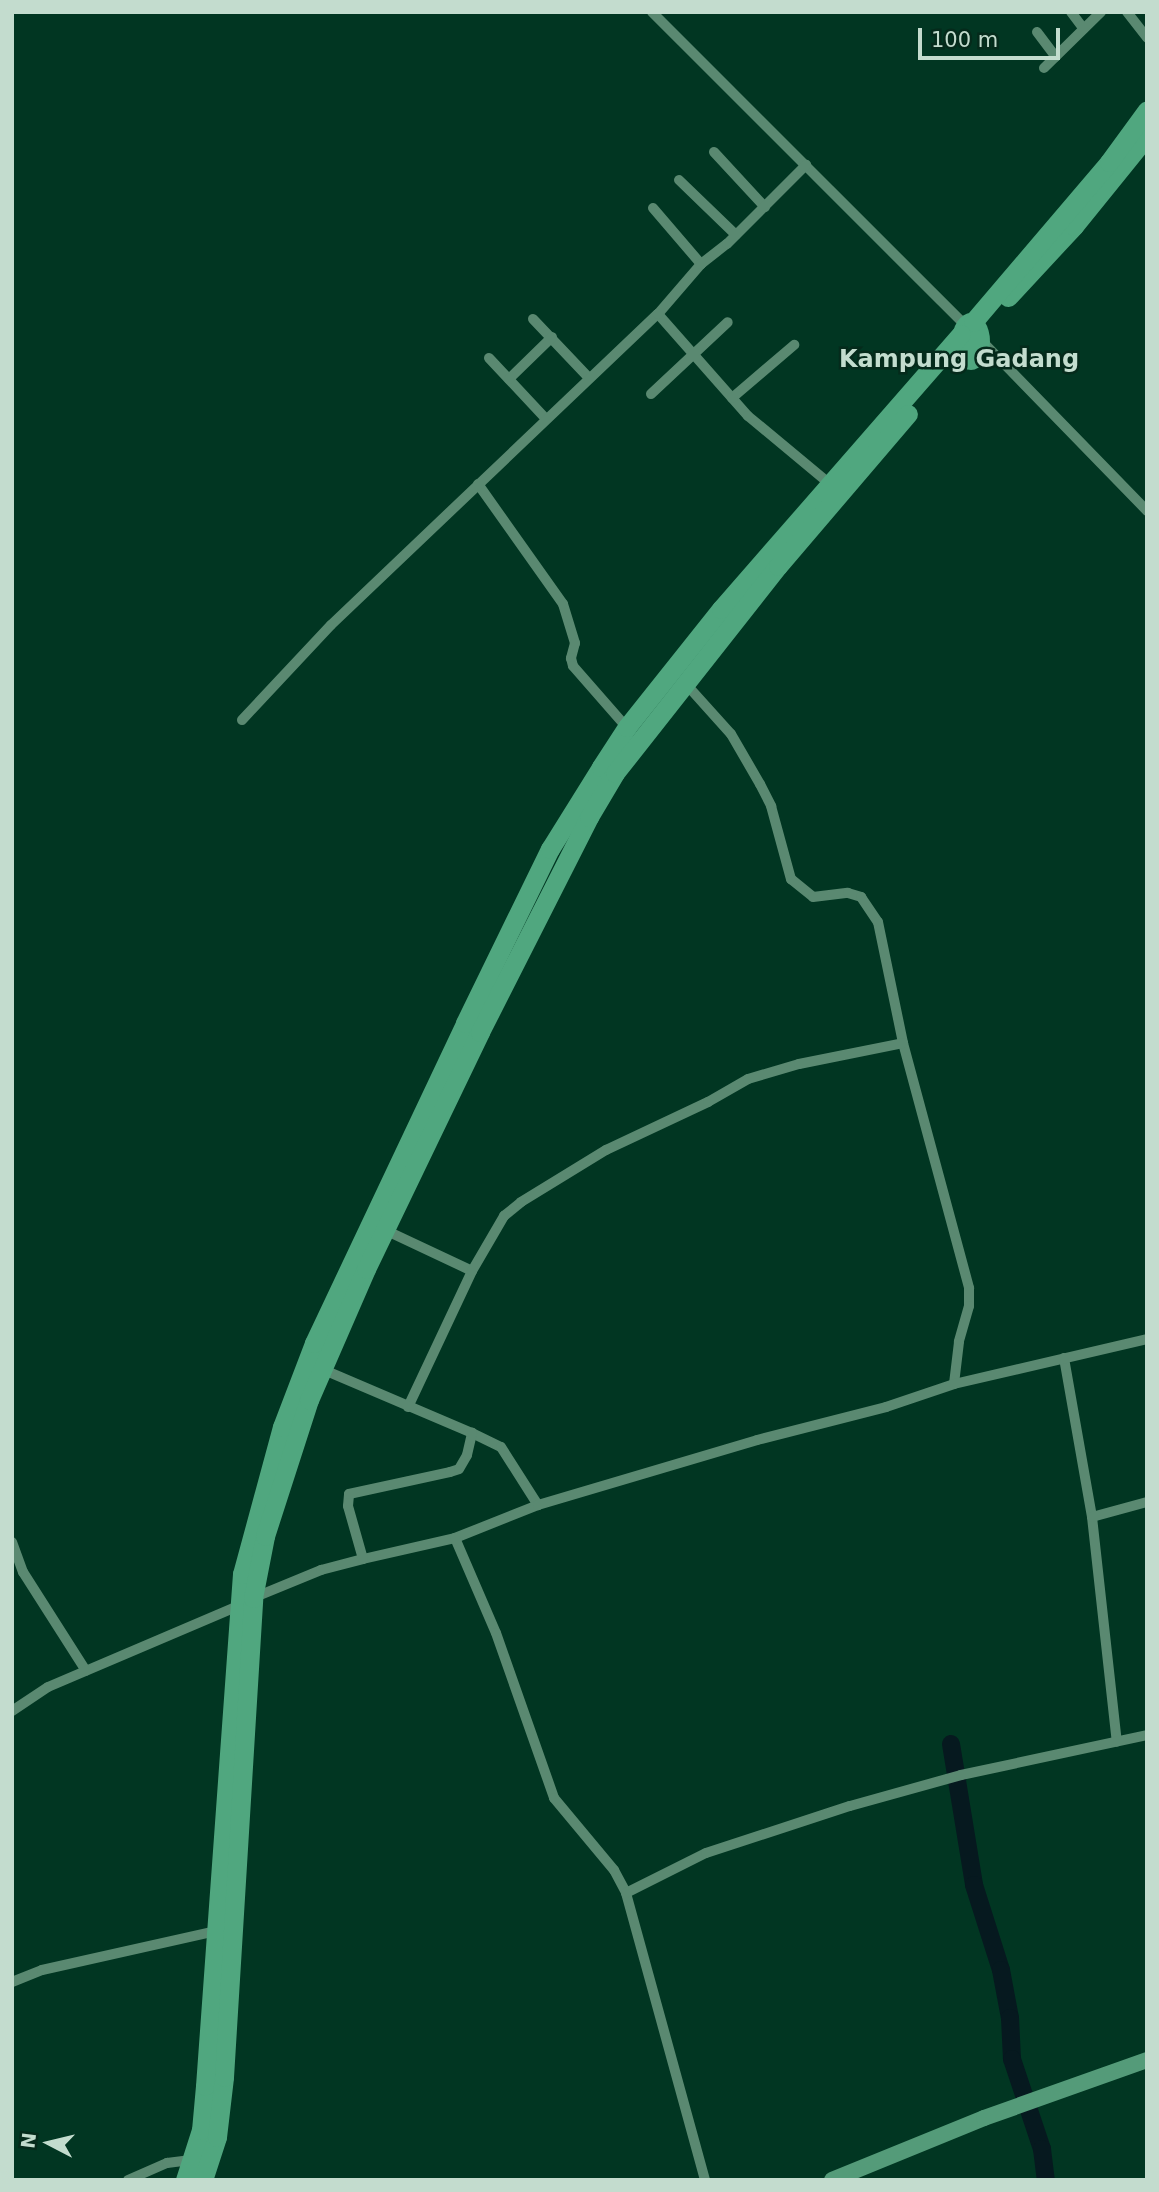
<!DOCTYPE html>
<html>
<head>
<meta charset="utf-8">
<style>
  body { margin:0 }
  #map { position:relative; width:1159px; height:2192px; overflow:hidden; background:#013622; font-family:"DejaVu Sans",sans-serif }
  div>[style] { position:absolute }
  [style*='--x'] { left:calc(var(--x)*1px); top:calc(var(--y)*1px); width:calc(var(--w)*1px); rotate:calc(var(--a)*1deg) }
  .river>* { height:18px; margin:-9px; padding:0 9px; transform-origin:9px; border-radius:9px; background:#06191f }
  .street>* { height:10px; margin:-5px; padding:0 5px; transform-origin:5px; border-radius:5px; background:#5a8971 }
  .primary>* { height:16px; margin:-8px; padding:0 8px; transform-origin:8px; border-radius:8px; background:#549b79 }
  .highway>* { height:19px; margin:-9.5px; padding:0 9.5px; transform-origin:9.5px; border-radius:9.5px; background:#50a77f }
  .highway>.ring { margin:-9.5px; padding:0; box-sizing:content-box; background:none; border:19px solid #50a77f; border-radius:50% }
  span { translate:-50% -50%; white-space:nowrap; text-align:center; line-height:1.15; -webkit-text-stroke:5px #052a1b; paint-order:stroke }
  .quarter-label { font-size:24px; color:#c3dcce; font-weight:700 }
  .frame { position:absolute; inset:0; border:14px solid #c3dcce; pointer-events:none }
  .north { position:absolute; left:14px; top:2108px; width:70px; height:70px; -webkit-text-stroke:5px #052a1b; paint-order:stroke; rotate:277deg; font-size:19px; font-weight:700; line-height:28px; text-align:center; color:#c3dcce }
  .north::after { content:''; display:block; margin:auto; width:24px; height:32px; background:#c3dcce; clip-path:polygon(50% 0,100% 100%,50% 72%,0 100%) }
  .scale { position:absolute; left:918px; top:28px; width:142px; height:32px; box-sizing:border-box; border:4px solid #c3dcce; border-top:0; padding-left:9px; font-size:21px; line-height:24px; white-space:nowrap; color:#c3dcce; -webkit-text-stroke:5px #052a1b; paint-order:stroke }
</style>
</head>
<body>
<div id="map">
  <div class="river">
    <i style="--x:951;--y:1744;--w:143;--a:80.7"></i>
    <i style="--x:974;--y:1885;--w:89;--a:72.4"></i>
    <i style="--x:1001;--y:1970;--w:49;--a:79.4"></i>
    <i style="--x:1010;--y:2018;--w:41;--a:87.2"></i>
    <i style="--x:1012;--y:2059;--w:95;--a:71.6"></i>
    <i style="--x:1042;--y:2149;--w:31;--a:83"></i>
  </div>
  <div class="street">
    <i style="--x:652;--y:12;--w:441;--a:45"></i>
    <i style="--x:1071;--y:12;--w:21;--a:53"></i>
    <i style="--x:1127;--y:12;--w:33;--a:52"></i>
    <i style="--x:1037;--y:32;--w:31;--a:53"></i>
    <i style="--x:1044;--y:68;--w:80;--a:-44.5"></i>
    <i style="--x:714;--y:152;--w:75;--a:47.2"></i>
    <i style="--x:679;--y:180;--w:79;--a:44"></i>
    <i style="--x:653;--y:208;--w:74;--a:49.4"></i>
    <i style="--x:658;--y:314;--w:136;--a:48.6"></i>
    <i style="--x:748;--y:416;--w:107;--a:39.7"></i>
    <i style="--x:533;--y:319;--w:80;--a:46.5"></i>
    <i style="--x:978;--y:337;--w:243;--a:45.8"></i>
    <i style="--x:489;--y:358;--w:83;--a:46.9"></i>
    <i style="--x:509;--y:379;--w:60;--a:-44.3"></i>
    <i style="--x:651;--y:394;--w:105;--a:-43.1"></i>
    <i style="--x:732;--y:398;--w:82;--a:-40.5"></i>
    <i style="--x:478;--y:484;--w:147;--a:54.7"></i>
    <i style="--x:563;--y:604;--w:41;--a:72.9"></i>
    <i style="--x:575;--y:643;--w:16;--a:105"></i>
    <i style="--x:571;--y:658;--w:8;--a:76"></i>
    <i style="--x:573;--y:666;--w:86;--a:48.8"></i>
    <i style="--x:686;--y:684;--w:67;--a:48"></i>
    <i style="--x:731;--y:734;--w:58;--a:59.9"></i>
    <i style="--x:760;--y:784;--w:25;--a:63"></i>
    <i style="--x:771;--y:806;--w:76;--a:74.7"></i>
    <i style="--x:791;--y:879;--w:28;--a:39"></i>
    <i style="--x:813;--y:897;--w:35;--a:-7"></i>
    <i style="--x:848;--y:893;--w:14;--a:17"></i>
    <i style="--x:861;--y:897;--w:30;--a:56"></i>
    <i style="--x:878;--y:922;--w:124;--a:78.3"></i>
    <i style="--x:903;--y:1043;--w:254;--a:74.9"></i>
    <i style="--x:969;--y:1288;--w:18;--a:90"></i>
    <i style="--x:969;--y:1306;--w:37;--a:106"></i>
    <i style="--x:959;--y:1342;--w:42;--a:96.8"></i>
    <i style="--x:242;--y:720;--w:130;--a:-46.9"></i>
    <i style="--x:331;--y:625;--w:451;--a:-43.6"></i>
    <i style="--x:658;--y:314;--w:66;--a:-49.3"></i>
    <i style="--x:701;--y:264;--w:33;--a:-38"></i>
    <i style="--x:727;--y:244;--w:112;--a:-45"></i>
    <i style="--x:385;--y:1230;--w:96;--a:25.2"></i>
    <i style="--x:1064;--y:1358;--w:161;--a:80"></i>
    <i style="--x:1092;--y:1517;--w:226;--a:83.7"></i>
    <i style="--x:408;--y:1407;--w:150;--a:-64.8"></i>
    <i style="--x:472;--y:1271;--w:64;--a:-59.8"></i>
    <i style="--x:504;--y:1216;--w:22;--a:-39"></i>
    <i style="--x:521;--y:1202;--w:100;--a:-31.5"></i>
    <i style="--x:606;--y:1150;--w:113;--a:-25.2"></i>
    <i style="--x:708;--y:1102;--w:46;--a:-29.9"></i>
    <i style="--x:748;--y:1079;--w:53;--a:-16.4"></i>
    <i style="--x:799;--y:1064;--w:106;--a:-11.4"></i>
    <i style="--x:472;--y:1433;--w:32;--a:26"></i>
    <i style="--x:501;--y:1447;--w:69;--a:57.5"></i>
    <i style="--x:1092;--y:1517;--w:57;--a:-15.3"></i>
    <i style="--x:455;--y:1538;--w:89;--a:-21.7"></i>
    <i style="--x:538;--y:1505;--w:228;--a:-16.5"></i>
    <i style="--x:757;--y:1440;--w:133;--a:-14.3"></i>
    <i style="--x:886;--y:1407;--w:72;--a:-18.7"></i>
    <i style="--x:954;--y:1384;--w:198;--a:-13.1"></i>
    <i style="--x:12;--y:1542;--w:32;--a:70"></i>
    <i style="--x:23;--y:1572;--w:117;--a:57.5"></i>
    <i style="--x:363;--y:1559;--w:94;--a:-12.9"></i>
    <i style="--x:455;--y:1538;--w:103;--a:66.7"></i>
    <i style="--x:496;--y:1633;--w:175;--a:70.6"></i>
    <i style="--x:554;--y:1798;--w:94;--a:50.2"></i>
    <i style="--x:614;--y:1870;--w:26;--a:62"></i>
    <i style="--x:626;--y:1893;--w:298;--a:74.6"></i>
    <i style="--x:253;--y:1598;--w:74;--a:-22.4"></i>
    <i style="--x:321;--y:1570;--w:43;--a:-14.7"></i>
    <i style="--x:363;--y:1559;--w:55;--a:-105.8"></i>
    <i style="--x:348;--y:1506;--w:12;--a:-85"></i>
    <i style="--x:349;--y:1494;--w:103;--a:-12.3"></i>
    <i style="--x:450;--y:1472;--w:9;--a:-18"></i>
    <i style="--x:459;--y:1469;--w:16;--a:-60"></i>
    <i style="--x:467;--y:1455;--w:23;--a:-77"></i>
    <i style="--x:472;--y:1433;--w:163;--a:-156.9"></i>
    <i style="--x:12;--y:1711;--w:43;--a:-33.7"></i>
    <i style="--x:48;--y:1687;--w:207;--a:-23.1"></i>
    <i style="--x:626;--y:1893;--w:89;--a:-26.6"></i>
    <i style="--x:706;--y:1853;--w:151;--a:-18.1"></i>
    <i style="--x:850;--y:1806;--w:115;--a:-15.6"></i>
    <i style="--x:961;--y:1775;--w:190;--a:-12.1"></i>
    <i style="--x:12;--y:1982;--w:32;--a:-22"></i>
    <i style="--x:42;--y:1970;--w:179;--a:-12.6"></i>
    <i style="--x:128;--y:2180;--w:43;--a:-23.6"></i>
    <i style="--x:167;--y:2163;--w:26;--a:-7"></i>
  </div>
  <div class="primary">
    <i style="--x:832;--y:2180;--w:164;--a:-22.2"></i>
    <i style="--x:984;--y:2118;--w:173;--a:-19.6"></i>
  </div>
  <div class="highway">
    <i style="--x:1008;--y:297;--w:97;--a:-47.1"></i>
    <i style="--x:1074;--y:226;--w:116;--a:-51"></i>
    <i class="ring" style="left:961px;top:322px;width:-1px;height:-1px"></i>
    <i style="--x:973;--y:322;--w:210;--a:-49.6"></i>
    <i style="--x:1109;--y:162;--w:64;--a:-53.8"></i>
    <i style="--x:185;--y:2180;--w:52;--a:-72.3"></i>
    <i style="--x:201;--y:2130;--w:44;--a:-84.8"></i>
    <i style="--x:205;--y:2086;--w:513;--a:-85.87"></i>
    <i style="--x:242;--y:1574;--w:152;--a:-74.8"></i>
    <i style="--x:282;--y:1427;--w:90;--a:-69.1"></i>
    <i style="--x:314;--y:1343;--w:354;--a:-64.7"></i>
    <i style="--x:465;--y:1023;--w:194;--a:-64"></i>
    <i style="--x:550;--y:849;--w:97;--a:-58.1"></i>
    <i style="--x:601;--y:767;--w:48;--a:-57"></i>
    <i style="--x:627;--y:727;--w:151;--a:-51.5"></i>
    <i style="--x:721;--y:609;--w:365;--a:-48.9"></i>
    <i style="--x:203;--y:2180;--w:45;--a:-72"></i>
    <i style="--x:217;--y:2137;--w:60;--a:-83.3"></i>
    <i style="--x:224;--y:2077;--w:480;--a:-86.5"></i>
    <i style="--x:253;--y:1598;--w:63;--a:-79"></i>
    <i style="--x:265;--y:1536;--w:143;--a:-72.1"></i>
    <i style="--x:309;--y:1400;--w:143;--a:-66.5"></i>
    <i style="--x:366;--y:1269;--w:263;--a:-64.3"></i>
    <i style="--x:480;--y:1032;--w:241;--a:-63.1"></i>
    <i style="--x:589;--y:817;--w:51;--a:-59.4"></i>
    <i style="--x:615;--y:773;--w:263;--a:-51.8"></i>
    <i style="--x:778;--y:566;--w:200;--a:-49.5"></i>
  </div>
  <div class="quarter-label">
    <span style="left:959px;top:360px">Kampung Gadang</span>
  </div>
  <div class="frame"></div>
  <div class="north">N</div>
  <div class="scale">100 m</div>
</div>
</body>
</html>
